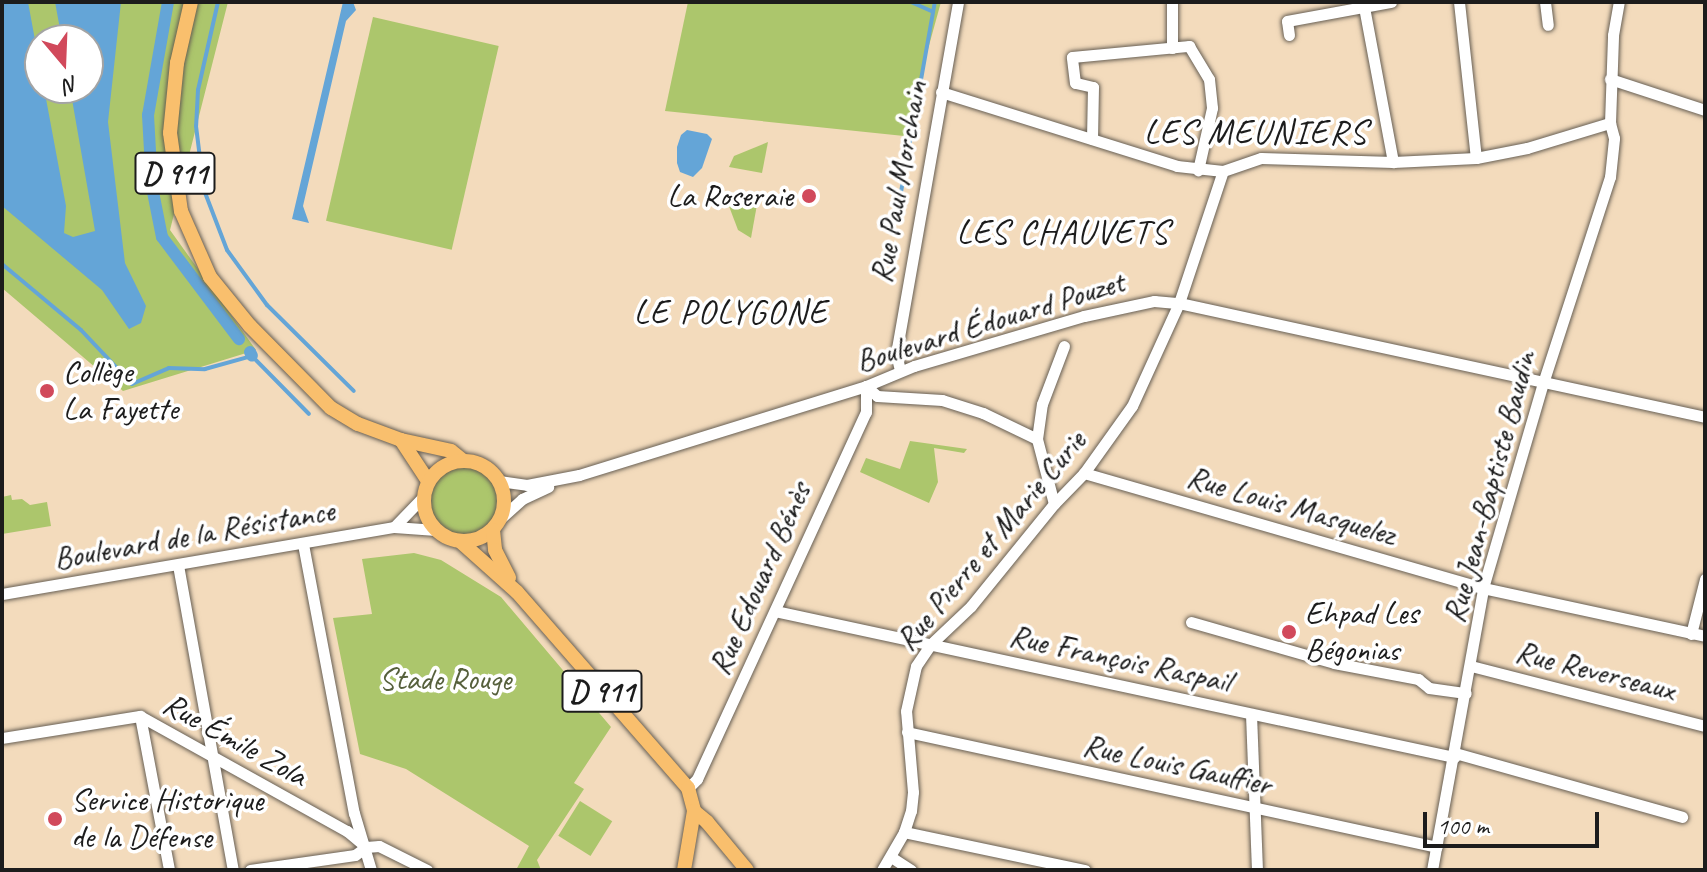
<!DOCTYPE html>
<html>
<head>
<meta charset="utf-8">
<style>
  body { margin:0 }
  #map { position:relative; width:1707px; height:872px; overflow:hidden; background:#f3dbbc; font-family:Caveat,sans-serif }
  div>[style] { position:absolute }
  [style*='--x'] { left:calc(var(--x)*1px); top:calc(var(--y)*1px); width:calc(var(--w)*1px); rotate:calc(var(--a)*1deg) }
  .green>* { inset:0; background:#acc66c; transform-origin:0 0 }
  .round { border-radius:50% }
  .water>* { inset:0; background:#64a5d7 }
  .stream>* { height:4px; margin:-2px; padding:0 2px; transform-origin:2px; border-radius:2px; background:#64a5d7 }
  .canal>* { height:12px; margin:-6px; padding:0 6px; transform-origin:6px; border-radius:6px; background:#64a5d7 }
  .roads { filter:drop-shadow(0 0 2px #675f54) drop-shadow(0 0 2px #675f54) }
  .minor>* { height:11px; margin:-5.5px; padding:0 5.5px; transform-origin:5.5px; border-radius:5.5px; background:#fff }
  .major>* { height:14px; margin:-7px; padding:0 7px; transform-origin:7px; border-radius:7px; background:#f9bf6d }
  .major>.ring { margin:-7px; padding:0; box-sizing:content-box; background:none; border:14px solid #f9bf6d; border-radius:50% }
  .dots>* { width:22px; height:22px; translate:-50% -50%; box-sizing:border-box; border:4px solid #fff; border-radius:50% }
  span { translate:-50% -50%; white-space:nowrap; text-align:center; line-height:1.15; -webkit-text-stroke:7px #fff; paint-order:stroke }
  .shield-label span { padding:2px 6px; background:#fff; border:2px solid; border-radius:6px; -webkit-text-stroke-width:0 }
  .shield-label { font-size:30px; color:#1c1c1c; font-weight:700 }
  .street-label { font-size:32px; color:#1c1c1c }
  .poi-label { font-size:32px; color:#1c1c1c }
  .right { translate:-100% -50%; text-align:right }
  .left { translate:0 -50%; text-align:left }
  .park-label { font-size:32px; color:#56603c }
  .neighbourhood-label { font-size:34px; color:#1c1c1c; letter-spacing:2px }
  .frame { position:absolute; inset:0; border:4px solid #1c1c1c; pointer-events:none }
  .north { position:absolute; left:24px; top:24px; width:80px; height:80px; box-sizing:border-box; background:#fff; border:2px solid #a4a4a4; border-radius:50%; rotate:161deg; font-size:22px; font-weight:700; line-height:32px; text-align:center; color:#1c1c1c }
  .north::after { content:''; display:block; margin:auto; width:28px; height:36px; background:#d1495b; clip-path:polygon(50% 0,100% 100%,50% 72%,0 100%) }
  .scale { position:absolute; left:1423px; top:812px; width:176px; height:36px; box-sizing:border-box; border:4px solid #1c1c1c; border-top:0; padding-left:10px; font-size:24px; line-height:28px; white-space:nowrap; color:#1c1c1c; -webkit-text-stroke:6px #fff; paint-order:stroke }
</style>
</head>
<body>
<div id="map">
  <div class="green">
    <i style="clip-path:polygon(evenodd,2px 2px,228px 2px,170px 230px,256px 350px,123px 391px,2px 288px,2px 2px,40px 40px,88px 40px,88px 88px,40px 88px,40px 40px)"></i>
    <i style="clip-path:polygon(688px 2px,941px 2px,904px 136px,665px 111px)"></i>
    <i style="left:373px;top:17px;width:129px;height:209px;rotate:13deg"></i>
    <i style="clip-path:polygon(768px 142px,762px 173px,729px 167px,734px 156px)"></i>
    <i style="clip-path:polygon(724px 193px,758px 199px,751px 238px,738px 230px)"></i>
    <i style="clip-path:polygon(910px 441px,967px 449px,964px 453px,934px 448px,938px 482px,929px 503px,860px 472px,866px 458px,900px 469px)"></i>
    <i class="round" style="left:427px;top:466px;width:70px;height:70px"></i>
    <i style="clip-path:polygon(11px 495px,12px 500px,22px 499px,30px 505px,47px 502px,51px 526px,2px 534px,2px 497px)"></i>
    <i style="clip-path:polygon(414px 553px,441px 560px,501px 597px,611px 727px,574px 783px,584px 789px,537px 860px,541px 870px,516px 870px,529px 846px,406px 769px,360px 754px,333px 618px,372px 614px,362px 559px)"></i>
    <i style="left:580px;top:801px;width:38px;height:41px;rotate:32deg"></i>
  </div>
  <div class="water">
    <i style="clip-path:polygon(2px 2px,28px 2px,40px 67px,40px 88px,44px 88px,66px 206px,64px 233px,73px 237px,95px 231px,70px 88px,88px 88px,88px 40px,62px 40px,55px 2px,121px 2px,108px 122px,125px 263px,146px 306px,141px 323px,129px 329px,102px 290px,2px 206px)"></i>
    <i style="clip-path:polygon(343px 2px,353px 2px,356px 10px,346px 21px,303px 206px,309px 223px,292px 219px)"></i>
    <i style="clip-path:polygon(687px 130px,707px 134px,712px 139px,702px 168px,693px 177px,680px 172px,677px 163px,677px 147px,681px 135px)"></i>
  </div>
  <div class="stream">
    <i style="--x:218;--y:2;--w:90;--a:102.8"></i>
    <i style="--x:198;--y:90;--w:36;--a:93"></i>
    <i style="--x:196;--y:126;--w:64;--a:82.9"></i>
    <i style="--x:204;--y:190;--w:64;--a:69"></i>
    <i style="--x:227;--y:250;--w:68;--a:54"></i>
    <i style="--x:267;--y:305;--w:122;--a:44.7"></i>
    <i style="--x:911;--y:2;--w:24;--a:24"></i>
    <i style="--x:901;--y:192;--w:193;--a:-79.9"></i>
    <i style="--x:2;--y:264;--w:103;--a:39.9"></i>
    <i style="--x:81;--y:330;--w:74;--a:46.6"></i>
    <i style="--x:132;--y:384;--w:40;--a:-23.4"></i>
    <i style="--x:169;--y:368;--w:36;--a:2"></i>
    <i style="--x:205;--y:369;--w:49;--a:-15.5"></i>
    <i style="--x:252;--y:356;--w:81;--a:45.5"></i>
  </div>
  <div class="canal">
    <i style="--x:168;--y:2;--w:115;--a:100"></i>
    <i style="--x:148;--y:115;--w:72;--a:86.8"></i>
    <i style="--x:152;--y:187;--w:51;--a:78.7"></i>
    <i style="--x:162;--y:237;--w:128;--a:53"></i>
    <i style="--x:250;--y:352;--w:4;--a:63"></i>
  </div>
  <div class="roads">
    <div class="minor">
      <i style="--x:1172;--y:2;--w:46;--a:90"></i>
      <i style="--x:1459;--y:2;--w:157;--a:83.8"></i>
      <i style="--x:1545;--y:2;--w:23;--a:83"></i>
      <i style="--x:1364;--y:7;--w:158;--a:79.4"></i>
      <i style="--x:1289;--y:35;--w:14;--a:-98"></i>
      <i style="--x:1287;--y:21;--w:106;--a:-10.4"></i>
      <i style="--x:1610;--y:79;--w:100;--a:18.1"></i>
      <i style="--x:941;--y:92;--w:247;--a:17.4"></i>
      <i style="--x:1177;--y:166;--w:46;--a:6.2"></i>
      <i style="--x:1092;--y:139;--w:52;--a:-88.9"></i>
      <i style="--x:1093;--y:87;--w:18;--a:-167"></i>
      <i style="--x:1075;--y:83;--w:26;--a:-97"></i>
      <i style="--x:1072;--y:57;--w:118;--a:-5.4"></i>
      <i style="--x:1189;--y:46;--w:39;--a:59"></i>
      <i style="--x:1209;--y:79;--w:29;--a:84"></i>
      <i style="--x:1212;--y:108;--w:64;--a:102.7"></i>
      <i style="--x:900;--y:370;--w:16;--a:-104"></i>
      <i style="--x:896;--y:354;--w:357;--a:-80"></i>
      <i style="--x:866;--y:386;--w:15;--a:42"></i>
      <i style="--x:877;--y:396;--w:65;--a:3.5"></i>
      <i style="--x:942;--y:400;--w:43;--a:17.6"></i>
      <i style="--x:983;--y:413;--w:60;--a:25.7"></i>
      <i style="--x:1037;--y:439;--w:67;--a:75.3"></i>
      <i style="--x:1037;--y:439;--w:35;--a:-82"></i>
      <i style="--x:1042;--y:404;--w:62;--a:-69.2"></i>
      <i style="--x:1084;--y:473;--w:415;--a:16.1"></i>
      <i style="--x:1483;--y:588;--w:227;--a:12.2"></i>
      <i style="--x:499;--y:481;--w:28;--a:8"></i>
      <i style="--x:527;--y:485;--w:53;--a:-10.9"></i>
      <i style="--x:579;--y:475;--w:300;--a:-17.2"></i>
      <i style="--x:866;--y:386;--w:52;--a:-22.6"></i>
      <i style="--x:914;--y:366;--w:177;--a:-16.4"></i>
      <i style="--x:1084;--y:316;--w:72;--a:-12.1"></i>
      <i style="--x:1154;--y:301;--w:25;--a:5"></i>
      <i style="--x:1179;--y:303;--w:538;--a:12.23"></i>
      <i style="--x:500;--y:519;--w:30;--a:-42"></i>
      <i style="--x:522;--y:499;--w:29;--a:-25"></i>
      <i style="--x:394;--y:527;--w:42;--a:-46"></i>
      <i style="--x:303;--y:544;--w:274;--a:79.3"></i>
      <i style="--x:354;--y:813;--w:59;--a:73.4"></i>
      <i style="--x:178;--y:565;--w:310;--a:79.8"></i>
      <i style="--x:2;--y:594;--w:398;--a:-9.7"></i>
      <i style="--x:394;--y:527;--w:42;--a:4.1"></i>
      <i style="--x:775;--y:611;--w:695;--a:12.14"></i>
      <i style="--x:1191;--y:622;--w:149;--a:16"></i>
      <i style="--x:1334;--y:663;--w:86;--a:10.8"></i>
      <i style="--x:1418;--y:679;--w:14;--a:39"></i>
      <i style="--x:1429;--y:688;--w:37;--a:8"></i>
      <i style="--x:1691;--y:634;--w:57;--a:-75.7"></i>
      <i style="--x:1471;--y:666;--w:242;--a:14.4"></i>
      <i style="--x:1251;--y:714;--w:156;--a:87.8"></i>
      <i style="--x:140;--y:716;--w:157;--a:79.3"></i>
      <i style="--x:907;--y:732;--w:542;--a:12.24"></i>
      <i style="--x:2;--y:738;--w:140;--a:-9.1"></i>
      <i style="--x:140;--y:716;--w:237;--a:29.1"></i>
      <i style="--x:347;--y:831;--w:25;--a:40"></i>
      <i style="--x:366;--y:847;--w:13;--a:-4"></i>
      <i style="--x:379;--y:846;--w:54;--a:26.6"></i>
      <i style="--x:1455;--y:753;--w:236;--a:15.7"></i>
      <i style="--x:688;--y:788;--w:13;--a:-45"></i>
      <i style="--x:697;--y:779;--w:404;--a:-65.3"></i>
      <i style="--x:866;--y:412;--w:26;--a:-90"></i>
      <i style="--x:904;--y:832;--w:185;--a:11.9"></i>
      <i style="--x:891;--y:857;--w:24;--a:33"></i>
      <i style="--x:250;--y:870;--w:106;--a:-8.1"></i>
      <i style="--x:355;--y:855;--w:14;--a:-36"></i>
      <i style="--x:882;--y:870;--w:44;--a:-59.9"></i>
      <i style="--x:904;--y:832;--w:22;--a:-72"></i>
      <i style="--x:911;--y:811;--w:19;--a:-84"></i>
      <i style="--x:913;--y:792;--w:81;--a:-94.9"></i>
      <i style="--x:906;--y:711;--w:46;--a:-77.5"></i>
      <i style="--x:916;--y:666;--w:27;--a:-56"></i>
      <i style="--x:931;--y:644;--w:55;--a:-43.5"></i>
      <i style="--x:971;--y:606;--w:132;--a:-50.9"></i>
      <i style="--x:1054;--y:504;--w:43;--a:-45.9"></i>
      <i style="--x:1084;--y:473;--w:82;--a:-54.4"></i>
      <i style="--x:1132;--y:406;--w:113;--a:-65.5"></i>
      <i style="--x:1179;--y:303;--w:139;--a:-71.6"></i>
      <i style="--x:1223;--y:171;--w:40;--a:-18.9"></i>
      <i style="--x:1261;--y:158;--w:132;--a:1.7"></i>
      <i style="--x:1393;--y:162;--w:83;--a:-2.8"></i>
      <i style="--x:1476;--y:158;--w:52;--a:-11.1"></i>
      <i style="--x:1527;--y:148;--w:87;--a:-16.8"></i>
      <i style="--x:1432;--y:870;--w:287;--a:-79.7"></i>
      <i style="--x:1483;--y:588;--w:214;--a:-73.7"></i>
      <i style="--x:1543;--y:383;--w:217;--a:-72"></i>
      <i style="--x:1610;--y:177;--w:39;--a:-84"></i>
      <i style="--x:1614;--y:138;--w:16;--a:-105"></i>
      <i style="--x:1610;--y:123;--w:88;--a:-88"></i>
      <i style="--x:1613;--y:35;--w:34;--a:-80"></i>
    </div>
    <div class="major">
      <i style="--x:191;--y:2;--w:63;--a:102.9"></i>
      <i style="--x:177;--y:63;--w:70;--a:95.7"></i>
      <i style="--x:170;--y:133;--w:79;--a:82"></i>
      <i style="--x:181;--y:211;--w:72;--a:66.3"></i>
      <i style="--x:210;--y:277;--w:63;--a:50.8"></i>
      <i style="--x:250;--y:326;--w:115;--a:45.4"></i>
      <i style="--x:331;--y:408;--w:31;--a:31"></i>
      <i style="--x:358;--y:424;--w:46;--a:20.4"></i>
      <i style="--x:401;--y:440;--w:51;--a:12.4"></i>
      <i style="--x:451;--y:451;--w:14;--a:39"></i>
      <i style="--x:401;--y:440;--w:49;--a:56.6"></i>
      <i class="ring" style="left:424px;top:461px;width:66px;height:66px"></i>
      <i style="--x:493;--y:530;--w:20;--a:84"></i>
      <i style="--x:495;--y:550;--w:31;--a:63"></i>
      <i style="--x:461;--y:542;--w:75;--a:41.8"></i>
      <i style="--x:517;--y:592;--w:260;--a:48.9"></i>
      <i style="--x:688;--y:788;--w:24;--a:75"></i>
      <i style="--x:694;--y:811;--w:60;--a:99.6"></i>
      <i style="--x:694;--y:811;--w:17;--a:40"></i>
      <i style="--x:707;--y:822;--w:62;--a:50.2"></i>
    </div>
  </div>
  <div class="dots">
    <i style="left:809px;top:196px;background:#d1495b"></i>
    <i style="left:47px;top:391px;background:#d1495b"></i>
    <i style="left:1289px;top:632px;background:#d1495b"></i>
    <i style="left:55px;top:819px;background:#d1495b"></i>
  </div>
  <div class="shield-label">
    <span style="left:175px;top:173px">D 911</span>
    <span style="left:602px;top:691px">D 911</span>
  </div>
  <div class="street-label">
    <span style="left:899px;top:182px;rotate:-80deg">Rue Paul Morchain</span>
    <span style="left:990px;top:322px;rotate:-17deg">Boulevard Édouard Pouzet</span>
    <span style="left:1490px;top:487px;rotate:-75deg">Rue Jean-Baptiste Baudin</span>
    <span style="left:1291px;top:506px;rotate:16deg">Rue Louis Masquelez</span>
    <span style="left:194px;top:535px;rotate:-10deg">Boulevard de la Résistance</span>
    <span style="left:991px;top:541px;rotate:-50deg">Rue Pierre et Marie Curie</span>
    <span style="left:760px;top:579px;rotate:-66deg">Rue Edouard Bénès</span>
    <span style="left:1120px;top:659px;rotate:12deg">Rue François Raspail</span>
    <span style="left:1595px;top:671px;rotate:14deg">Rue Reverseaux</span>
    <span style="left:235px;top:740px;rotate:29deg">Rue Émile Zola</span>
    <span style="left:1177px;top:765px;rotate:12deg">Rue Louis Gauffier</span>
  </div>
  <div class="poi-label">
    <span class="right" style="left:793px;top:196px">La Roseraie</span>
    <span class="left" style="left:63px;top:391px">Collège<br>La Fayette</span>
    <span class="left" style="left:1305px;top:632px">Ehpad Les<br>Bégonias</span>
    <span class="left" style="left:71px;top:819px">Service Historique<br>de la Défense</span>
  </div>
  <div class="park-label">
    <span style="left:445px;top:679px">Stade Rouge</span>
  </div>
  <div class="neighbourhood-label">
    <span style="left:1256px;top:132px">LES MEUNIERS</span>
    <span style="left:1063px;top:232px">LES CHAUVETS</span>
    <span style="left:731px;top:312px">LE POLYGONE</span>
  </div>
  <div class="frame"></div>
  <div class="north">N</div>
  <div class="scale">100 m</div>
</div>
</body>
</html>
